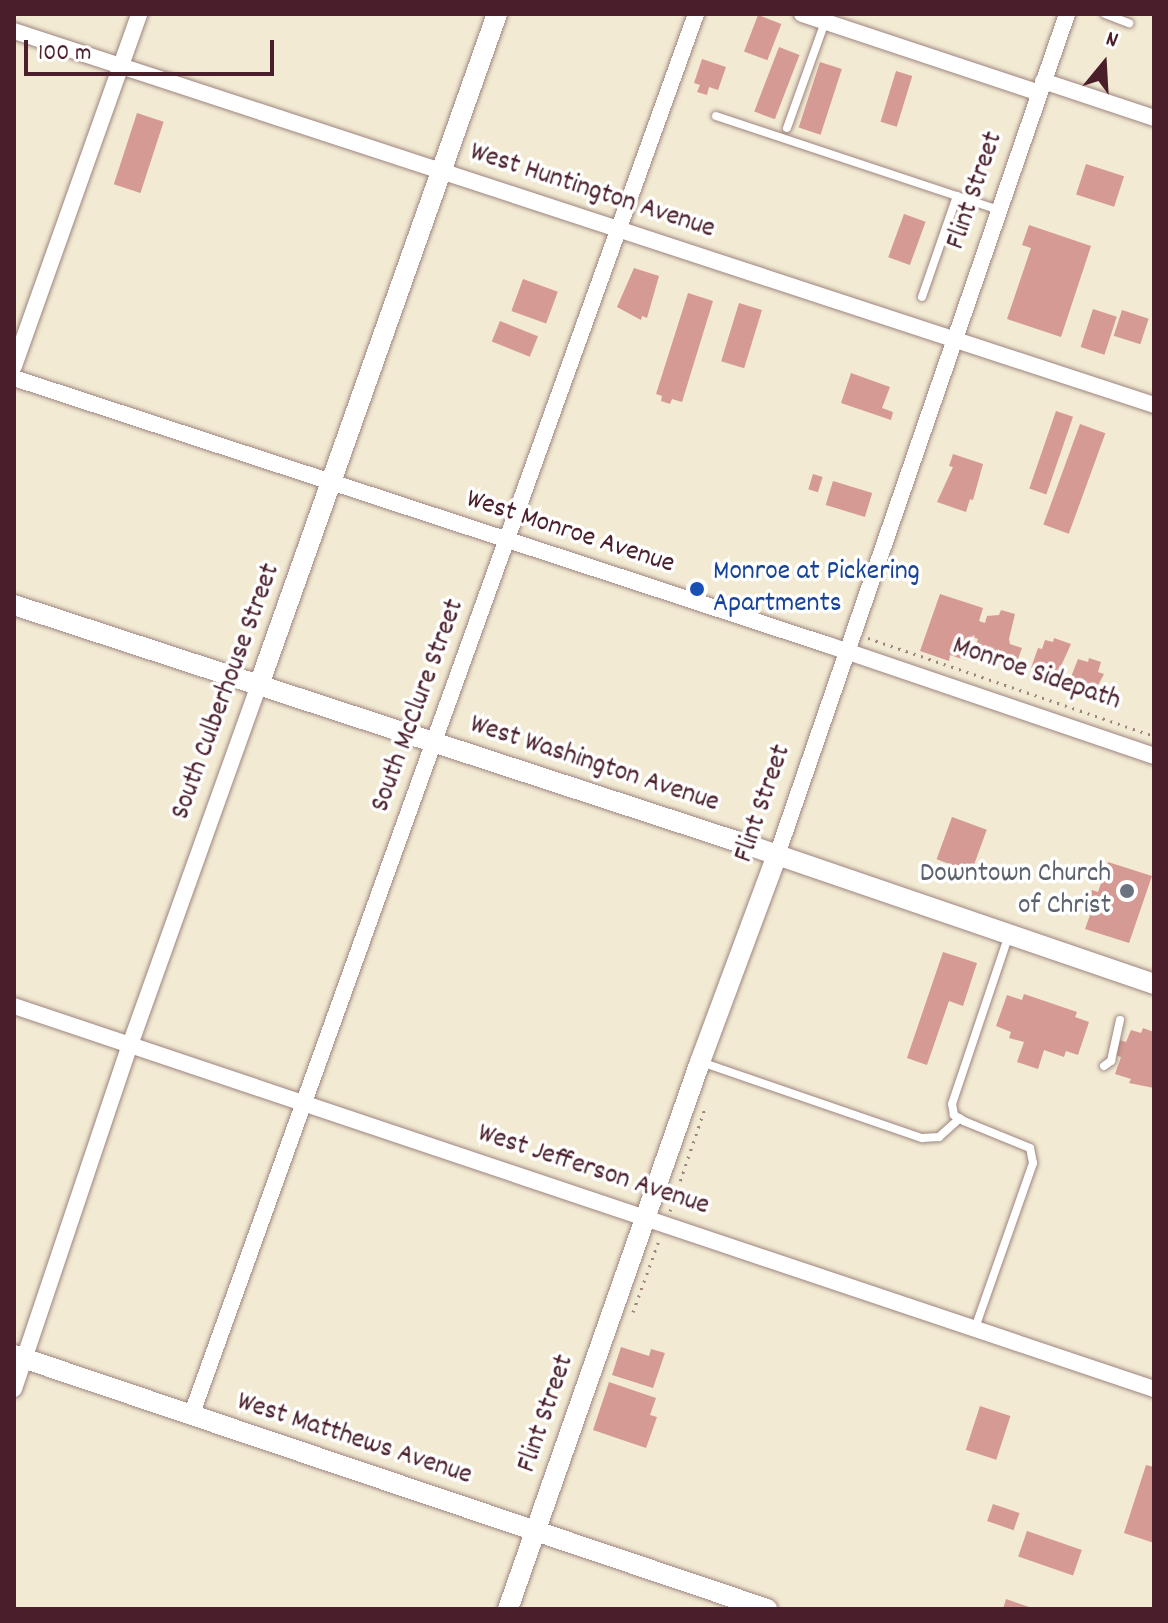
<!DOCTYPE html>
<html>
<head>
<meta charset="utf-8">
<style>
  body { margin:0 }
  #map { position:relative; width:1168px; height:1623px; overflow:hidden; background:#f2ead3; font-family:Dekko,sans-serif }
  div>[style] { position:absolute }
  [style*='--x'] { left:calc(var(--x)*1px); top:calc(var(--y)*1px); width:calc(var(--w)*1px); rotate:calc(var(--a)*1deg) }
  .building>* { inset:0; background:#d59a93; transform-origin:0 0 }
  .path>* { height:3px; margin-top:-1.5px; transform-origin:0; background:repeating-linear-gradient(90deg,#9e847f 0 2px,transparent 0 8px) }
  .roads { filter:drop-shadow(0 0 2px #9e847f) drop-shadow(0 0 2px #9e847f) }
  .service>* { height:8px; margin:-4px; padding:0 4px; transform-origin:4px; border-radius:4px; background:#fff }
  .minor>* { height:16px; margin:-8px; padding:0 8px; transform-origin:8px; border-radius:8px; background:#fff }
  .tertiary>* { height:20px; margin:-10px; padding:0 10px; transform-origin:10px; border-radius:10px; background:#fff }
  .dots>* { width:22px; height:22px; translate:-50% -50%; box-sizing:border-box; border:4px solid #fff; border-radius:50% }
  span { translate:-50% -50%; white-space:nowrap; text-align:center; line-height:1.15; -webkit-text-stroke:7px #fff; paint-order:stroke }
  .street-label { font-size:28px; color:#4a1f2b }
  .transit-label { font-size:28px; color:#164399 }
  .left { translate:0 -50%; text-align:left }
  .worship-label { font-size:28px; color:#5b616d }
  .right { translate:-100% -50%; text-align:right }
  .frame { position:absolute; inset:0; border:16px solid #4a1f2b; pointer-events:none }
  .north { position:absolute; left:1064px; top:24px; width:80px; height:80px; -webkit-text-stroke:6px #fff; paint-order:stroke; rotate:18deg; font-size:22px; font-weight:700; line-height:32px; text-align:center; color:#4a1f2b }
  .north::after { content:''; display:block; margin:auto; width:28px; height:36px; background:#4a1f2b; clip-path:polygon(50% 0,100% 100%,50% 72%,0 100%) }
  .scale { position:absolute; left:24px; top:40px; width:250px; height:36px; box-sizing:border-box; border:4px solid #4a1f2b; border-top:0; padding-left:10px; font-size:24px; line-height:28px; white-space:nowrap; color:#4a1f2b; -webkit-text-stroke:6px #fff; paint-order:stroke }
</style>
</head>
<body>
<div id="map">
  <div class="building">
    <i style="left:758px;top:15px;width:25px;height:39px;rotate:21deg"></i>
    <i style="left:779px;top:47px;width:22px;height:69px;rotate:21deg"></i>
    <i style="clip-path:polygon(702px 59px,726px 67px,718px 90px,709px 87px,707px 95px,697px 92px,700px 85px,694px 83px)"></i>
    <i style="left:820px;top:62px;width:23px;height:69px;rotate:18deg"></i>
    <i style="left:896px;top:71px;width:17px;height:53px;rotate:17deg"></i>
    <i style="left:137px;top:113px;width:28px;height:75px;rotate:18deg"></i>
    <i style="left:1086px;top:164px;width:40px;height:32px;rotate:18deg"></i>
    <i style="left:904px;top:214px;width:23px;height:46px;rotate:20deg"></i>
    <i style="clip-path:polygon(1029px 225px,1091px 246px,1061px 337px,1007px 319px,1031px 248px,1022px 245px)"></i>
    <i style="clip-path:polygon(634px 268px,659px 276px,647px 318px,642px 316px,641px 320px,617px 307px)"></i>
    <i style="left:523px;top:279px;width:37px;height:34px;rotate:20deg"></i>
    <i style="clip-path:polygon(688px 293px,713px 301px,682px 402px,672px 399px,670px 404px,661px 401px,662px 396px,656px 394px)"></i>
    <i style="left:739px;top:303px;width:24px;height:61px;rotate:17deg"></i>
    <i style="left:1093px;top:309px;width:25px;height:40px;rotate:18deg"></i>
    <i style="left:1122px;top:310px;width:28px;height:27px;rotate:18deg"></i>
    <i style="left:500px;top:321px;width:41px;height:22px;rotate:22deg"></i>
    <i style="clip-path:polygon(851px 373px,890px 387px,882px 408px,893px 412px,891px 420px,841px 403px)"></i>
    <i style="left:1056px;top:411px;width:18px;height:82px;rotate:19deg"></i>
    <i style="left:1080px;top:424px;width:27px;height:107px;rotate:20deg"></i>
    <i style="clip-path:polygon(953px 454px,983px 464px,973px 500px,970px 499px,966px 512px,937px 502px,953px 467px,949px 466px)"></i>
    <i style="left:813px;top:474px;width:10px;height:16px;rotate:17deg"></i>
    <i style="left:833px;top:481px;width:41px;height:25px;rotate:17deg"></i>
    <i style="clip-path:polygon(940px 594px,983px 608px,979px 621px,985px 623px,987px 616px,999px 615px,1001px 610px,1015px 614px,1009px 639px,1010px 644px,1022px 648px,1015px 667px,973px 653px,978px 639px,973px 637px,965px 660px,950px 655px,949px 661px,920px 651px)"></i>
    <i style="clip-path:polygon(1054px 638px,1071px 644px,1056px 677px,1031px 668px,1038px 648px,1042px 649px,1045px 640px,1053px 642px)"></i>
    <i style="clip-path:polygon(1089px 658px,1101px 662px,1098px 672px,1104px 674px,1095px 691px,1069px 682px,1078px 659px,1088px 662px)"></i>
    <i style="left:952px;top:817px;width:37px;height:45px;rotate:20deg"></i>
    <i style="clip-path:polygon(1108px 862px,1152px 876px,1129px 943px,1085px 929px,1090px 915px,1084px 913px,1092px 890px,1098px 892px)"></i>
    <i style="clip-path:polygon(943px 952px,977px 963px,963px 1006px,949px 1001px,927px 1065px,907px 1058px)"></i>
    <i style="clip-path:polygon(1024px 994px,1077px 1012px,1075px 1017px,1089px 1022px,1078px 1055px,1066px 1051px,1064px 1057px,1044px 1050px,1038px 1069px,1017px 1062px,1024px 1042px,1009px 1038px,1011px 1032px,996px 1026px,1007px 995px,1022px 1000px)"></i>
    <i style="clip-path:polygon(1143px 1028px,1154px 1032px,1154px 1088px,1129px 1083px,1131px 1079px,1115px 1074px,1121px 1057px,1109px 1053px,1113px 1038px,1126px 1042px,1131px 1030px,1141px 1033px)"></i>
    <i style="clip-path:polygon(621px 1347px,649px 1356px,651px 1349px,665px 1353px,653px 1388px,612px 1375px)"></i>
    <i style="clip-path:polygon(609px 1382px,656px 1398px,650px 1415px,657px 1417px,646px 1448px,593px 1430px)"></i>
    <i style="left:980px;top:1406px;width:32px;height:46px;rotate:18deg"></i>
    <i style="clip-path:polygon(1146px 1465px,1154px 1467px,1154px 1543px,1124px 1533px)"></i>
    <i style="left:993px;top:1504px;width:28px;height:18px;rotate:19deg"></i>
    <i style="left:1027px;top:1531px;width:58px;height:27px;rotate:19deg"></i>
    <i style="clip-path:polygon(1006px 1599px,1035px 1609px,1003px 1609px)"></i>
  </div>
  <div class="path">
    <i style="--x:868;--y:638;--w:302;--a:18.9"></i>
    <i style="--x:670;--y:1211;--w:109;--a:-71.2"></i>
    <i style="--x:633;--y:1312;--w:77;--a:-70.1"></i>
  </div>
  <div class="roads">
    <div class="service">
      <i style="--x:1105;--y:14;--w:26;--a:21"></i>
      <i style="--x:716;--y:116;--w:298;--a:18.4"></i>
      <i style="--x:787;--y:128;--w:113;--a:-70.3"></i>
      <i style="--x:922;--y:297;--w:107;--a:-70.9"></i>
      <i style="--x:701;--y:1062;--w:234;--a:19"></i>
      <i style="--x:922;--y:1138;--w:17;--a:-3"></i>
      <i style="--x:939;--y:1137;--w:28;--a:-42"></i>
      <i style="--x:1104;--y:1066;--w:9;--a:-36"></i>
      <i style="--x:1111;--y:1061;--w:42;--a:-77.6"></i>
      <i style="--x:975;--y:1328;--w:175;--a:-70.6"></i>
      <i style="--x:1033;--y:1163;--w:15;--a:-101"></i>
      <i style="--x:1030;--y:1148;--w:71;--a:-157.8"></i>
      <i style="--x:964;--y:1121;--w:12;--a:-149"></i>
      <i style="--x:954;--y:1115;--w:11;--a:-100"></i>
      <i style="--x:952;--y:1104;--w:178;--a:-71.4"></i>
    </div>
    <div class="minor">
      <i style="--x:802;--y:14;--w:250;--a:18.4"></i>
      <i style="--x:14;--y:31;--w:1200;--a:18.16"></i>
      <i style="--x:1043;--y:81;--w:117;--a:18.4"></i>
      <i style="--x:14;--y:366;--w:374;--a:-70.4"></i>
      <i style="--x:14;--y:378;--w:857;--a:18.16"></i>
      <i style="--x:828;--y:645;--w:344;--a:18.8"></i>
      <i style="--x:777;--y:855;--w:890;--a:-70.97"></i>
      <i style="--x:14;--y:1006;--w:1203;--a:18.57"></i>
      <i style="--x:14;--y:1389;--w:363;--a:-71.4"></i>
      <i style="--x:130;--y:1045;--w:382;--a:-70.3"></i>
      <i style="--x:191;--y:1416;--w:1490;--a:-70.19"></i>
    </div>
    <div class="tertiary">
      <i style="--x:14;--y:605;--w:779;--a:18.11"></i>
      <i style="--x:754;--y:847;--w:423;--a:18.9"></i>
      <i style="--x:259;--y:685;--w:712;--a:-70.47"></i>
      <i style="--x:14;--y:1355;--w:795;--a:18.64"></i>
      <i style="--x:508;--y:1609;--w:580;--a:-70.66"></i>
      <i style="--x:700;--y:1062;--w:221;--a:-69.6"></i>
    </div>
  </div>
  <div class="dots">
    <i style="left:697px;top:589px;background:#1a4fb4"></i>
    <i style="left:1127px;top:891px;background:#6b7280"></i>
  </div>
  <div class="street-label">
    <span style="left:976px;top:191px;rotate:-71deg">Flint Street</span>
    <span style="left:592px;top:192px;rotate:18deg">West Huntington Avenue</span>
    <span style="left:570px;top:533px;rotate:18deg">West Monroe Avenue</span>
    <span style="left:1036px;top:675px;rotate:19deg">Monroe Sidepath</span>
    <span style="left:227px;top:692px;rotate:-70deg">South Culberhouse Street</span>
    <span style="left:419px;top:706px;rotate:-70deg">South McClure Street</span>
    <span style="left:594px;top:765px;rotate:18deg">West Washington Avenue</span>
    <span style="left:764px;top:804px;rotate:-71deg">Flint Street</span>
    <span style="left:593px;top:1171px;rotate:18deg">West Jefferson Avenue</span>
    <span style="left:547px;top:1414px;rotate:-71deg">Flint Street</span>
    <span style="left:354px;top:1440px;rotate:18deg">West Matthews Avenue</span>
  </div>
  <div class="transit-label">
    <span class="left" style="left:713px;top:589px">Monroe at Pickering<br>Apartments</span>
  </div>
  <div class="worship-label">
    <span class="right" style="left:1111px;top:891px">Downtown Church<br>of Christ</span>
  </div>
  <div class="frame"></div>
  <div class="north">N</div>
  <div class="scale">100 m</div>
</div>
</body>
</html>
